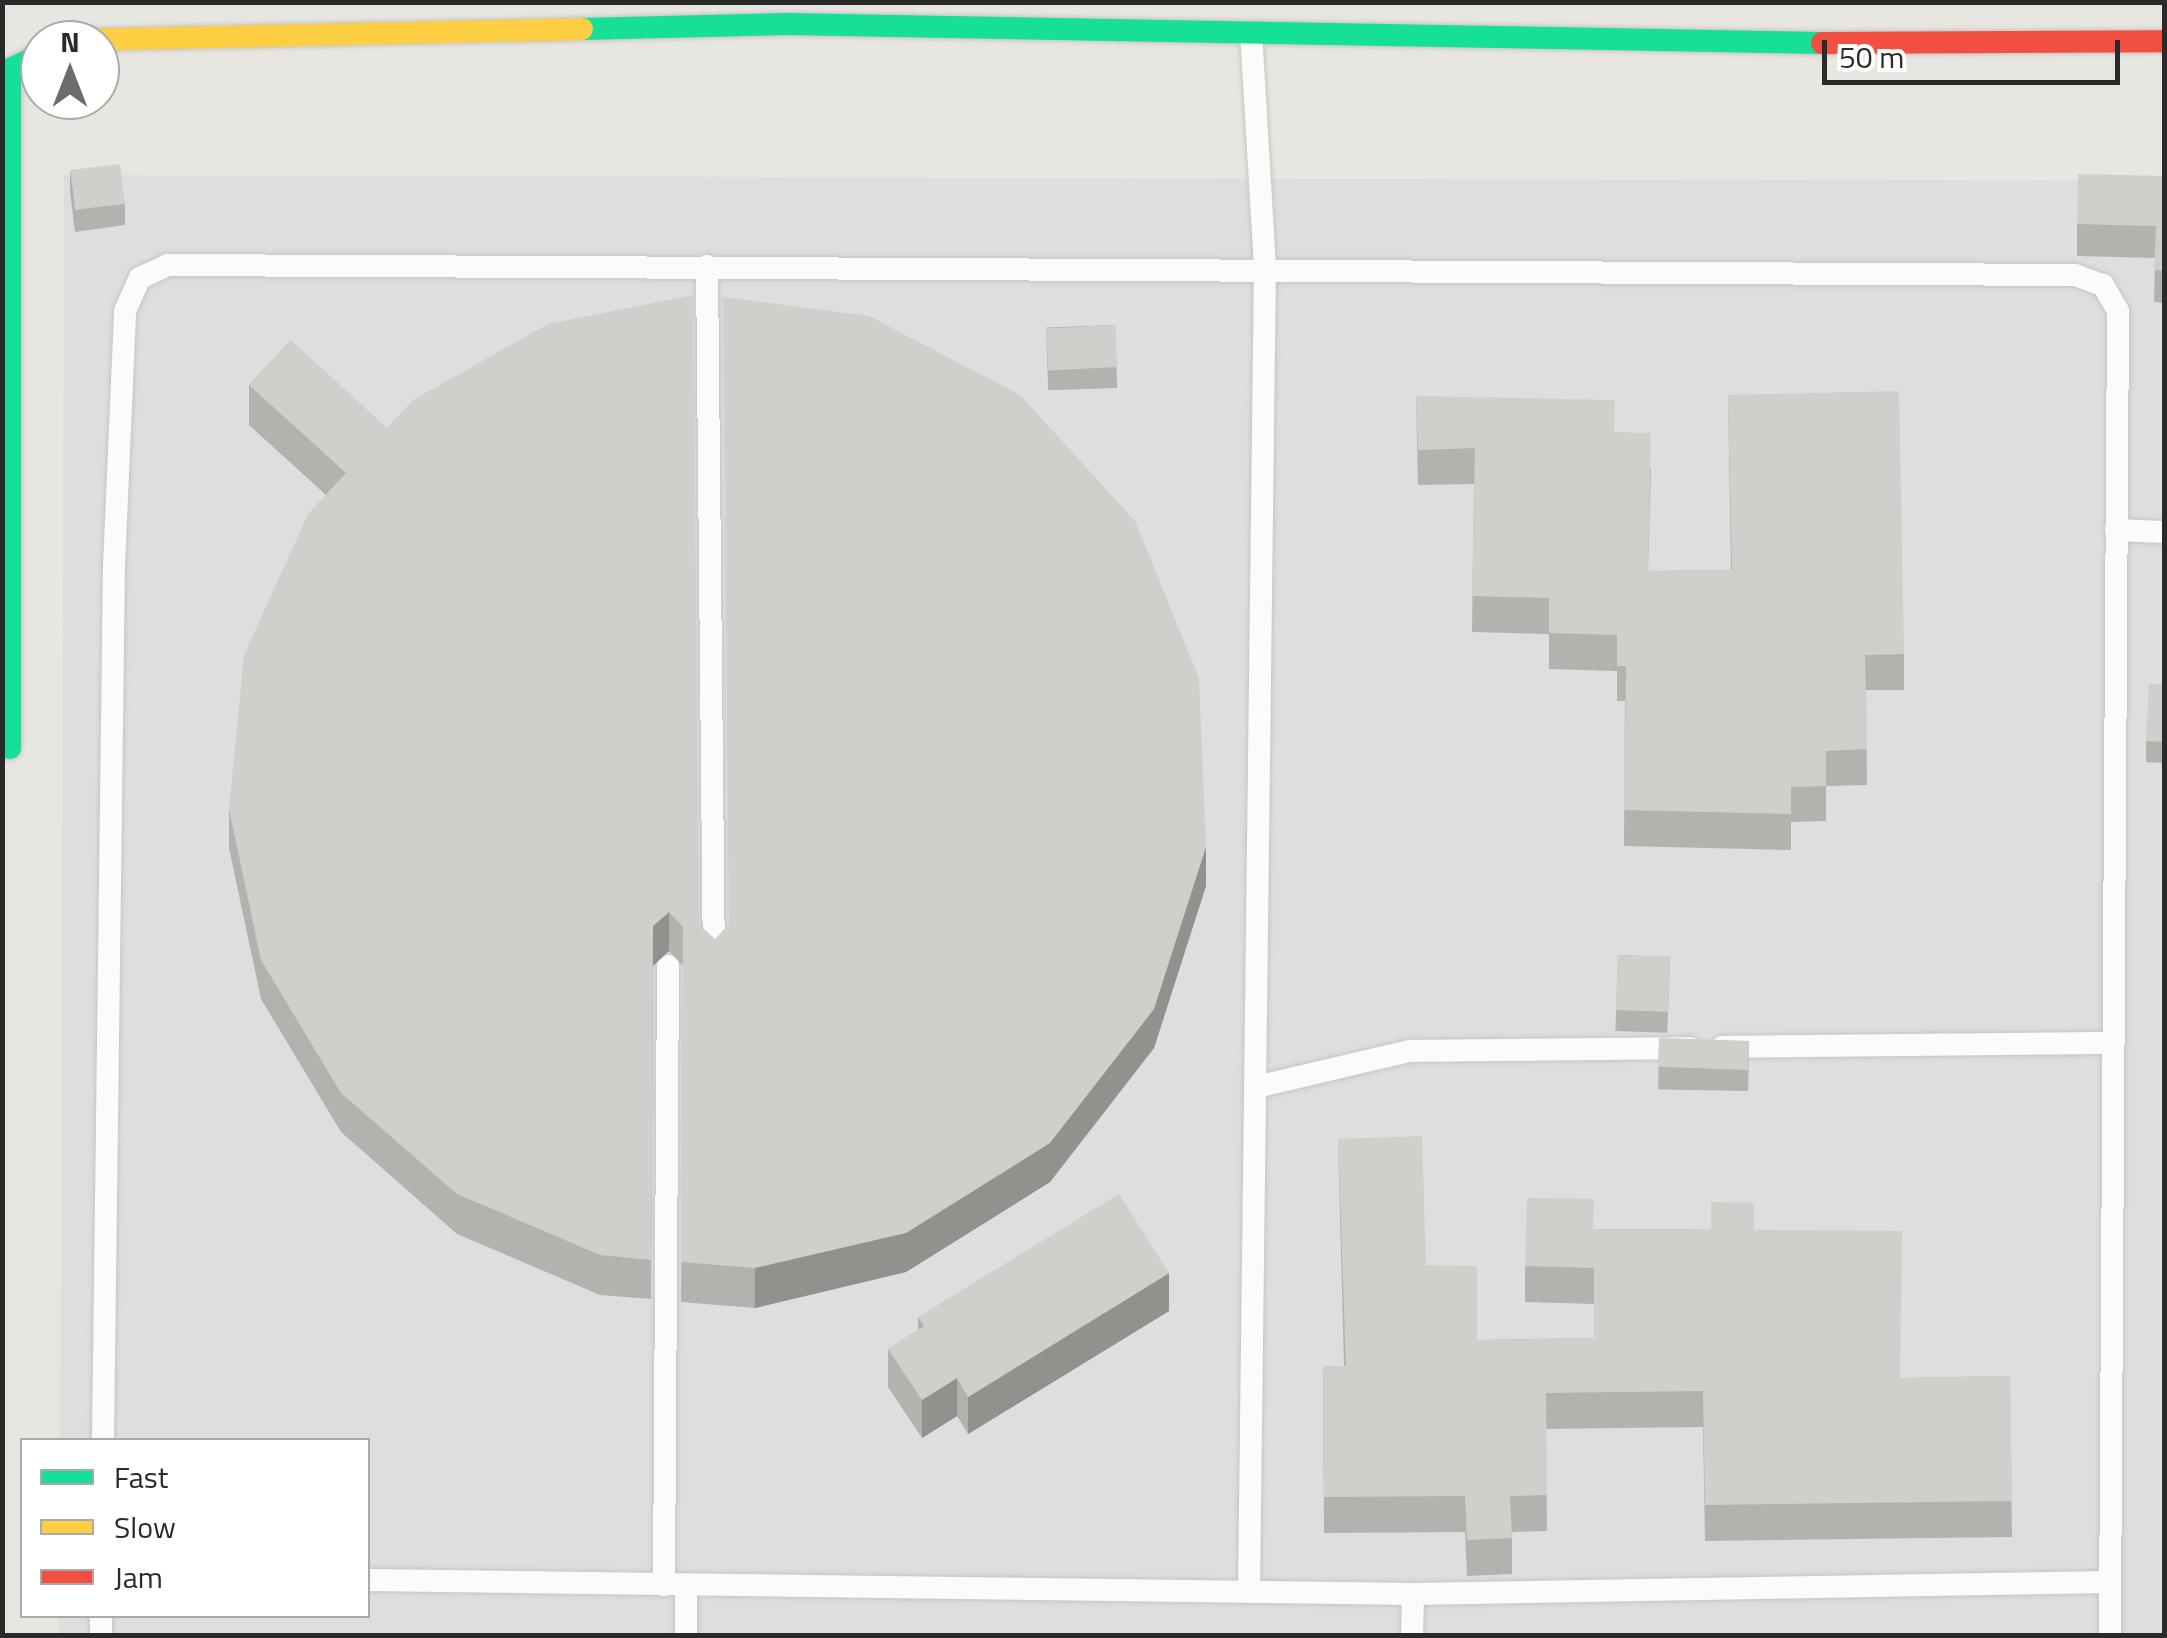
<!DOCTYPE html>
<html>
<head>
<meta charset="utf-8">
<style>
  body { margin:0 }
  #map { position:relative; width:2167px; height:1638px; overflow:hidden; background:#e8e6e0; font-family:"Titillium Web",sans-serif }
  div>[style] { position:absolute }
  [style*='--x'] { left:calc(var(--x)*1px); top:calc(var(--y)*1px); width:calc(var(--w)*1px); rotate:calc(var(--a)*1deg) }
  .industrial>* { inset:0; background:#e0dddf }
  .roads { filter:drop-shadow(0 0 2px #c6c5c5) drop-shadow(0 0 2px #c6c5c5) }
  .lane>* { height:22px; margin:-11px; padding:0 11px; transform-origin:11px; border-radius:11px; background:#fcfbfa }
  .fast>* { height:22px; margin:-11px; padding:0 11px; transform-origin:11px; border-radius:11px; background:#16e098 }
  .slow>* { height:22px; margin:-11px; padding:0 11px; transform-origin:11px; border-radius:11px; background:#ffcf43 }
  .jam>* { height:22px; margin:-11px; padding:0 11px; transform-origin:11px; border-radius:11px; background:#f24e42 }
  .wall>* { inset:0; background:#b4b2af; transform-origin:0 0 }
  .shaded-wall>* { inset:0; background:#92918e }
  .building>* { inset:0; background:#d1cfcb; transform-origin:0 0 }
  span { translate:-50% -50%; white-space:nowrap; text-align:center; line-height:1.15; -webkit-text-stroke:8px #fff; paint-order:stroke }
  .frame { position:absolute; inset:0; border:5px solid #2a2a2a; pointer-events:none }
  .legend { position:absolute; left:20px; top:1438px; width:350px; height:180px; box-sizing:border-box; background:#fff; border:2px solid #aaa; margin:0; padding:12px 18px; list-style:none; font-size:30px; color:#2a2a2a }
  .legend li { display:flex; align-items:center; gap:20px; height:50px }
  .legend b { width:50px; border:2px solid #aaa }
  .north { position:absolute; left:20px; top:20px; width:100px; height:100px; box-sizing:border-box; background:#fff; border:2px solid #aaa; border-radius:50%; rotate:0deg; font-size:28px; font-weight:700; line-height:40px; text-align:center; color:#2a2a2a }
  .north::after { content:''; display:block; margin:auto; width:35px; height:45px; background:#6c6c6a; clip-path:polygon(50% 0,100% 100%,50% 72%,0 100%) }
  .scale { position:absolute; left:1822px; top:40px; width:298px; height:45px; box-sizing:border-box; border:5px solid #2a2a2a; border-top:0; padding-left:12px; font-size:30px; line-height:35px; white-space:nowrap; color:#2a2a2a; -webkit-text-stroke:8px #fff; paint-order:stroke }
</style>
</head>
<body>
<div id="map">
  <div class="industrial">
    <i style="clip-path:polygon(64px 175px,2164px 181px,2164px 1635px,59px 1636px,59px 1616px,368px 1616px,368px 1440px,60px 1440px)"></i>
  </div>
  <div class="roads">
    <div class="lane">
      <i style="--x:707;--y:266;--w:698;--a:89.43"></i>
      <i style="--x:2116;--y:530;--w:48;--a:2.4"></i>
      <i style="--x:1722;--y:1047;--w:391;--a:-0.6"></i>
      <i style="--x:1256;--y:1087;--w:158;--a:-13.2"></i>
      <i style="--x:1410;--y:1051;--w:280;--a:-0.6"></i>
      <i style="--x:103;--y:1440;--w:874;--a:-89.28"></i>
      <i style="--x:114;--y:566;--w:255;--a:-87.5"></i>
      <i style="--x:125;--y:311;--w:36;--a:-66"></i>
      <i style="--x:140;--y:278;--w:31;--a:-25"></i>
      <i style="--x:168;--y:265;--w:1907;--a:0.3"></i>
      <i style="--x:2075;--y:275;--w:30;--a:20"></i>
      <i style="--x:2103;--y:285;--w:30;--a:60"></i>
      <i style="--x:2118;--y:311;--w:1325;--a:90.35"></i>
      <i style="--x:368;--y:1580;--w:1045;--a:0.77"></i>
      <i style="--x:1413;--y:1594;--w:697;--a:-0.99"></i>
      <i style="--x:664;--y:1585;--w:619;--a:-89.63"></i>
      <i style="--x:1249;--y:1592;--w:1325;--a:-89.31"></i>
      <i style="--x:1265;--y:267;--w:234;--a:-93.4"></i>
      <i style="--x:101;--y:1636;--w:20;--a:-90"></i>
      <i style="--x:686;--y:1636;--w:51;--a:-90"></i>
      <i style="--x:1412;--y:1636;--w:42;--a:-88.6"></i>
    </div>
    <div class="fast">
      <i style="--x:582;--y:29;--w:206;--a:-1.4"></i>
      <i style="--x:788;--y:24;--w:1034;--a:1.05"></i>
      <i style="--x:10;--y:748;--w:679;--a:-90"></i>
      <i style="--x:10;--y:69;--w:33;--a:-25"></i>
    </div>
    <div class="slow">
      <i style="--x:74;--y:40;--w:508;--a:-1.24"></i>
    </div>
    <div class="jam">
      <i style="--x:1822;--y:43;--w:342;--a:-0.3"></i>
    </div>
  </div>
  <div class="wall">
    <i style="clip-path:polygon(70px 171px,125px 204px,125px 225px,75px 232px,70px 192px)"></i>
    <i style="clip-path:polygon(2164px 176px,2164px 303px,2154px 302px,2155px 258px,2077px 256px,2077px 224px)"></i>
    <i style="left:1115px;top:325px;width:63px;height:69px;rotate:88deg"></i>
    <i style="clip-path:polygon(291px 340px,699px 925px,715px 939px,1206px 886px,1154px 1048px,1050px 1182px,906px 1272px,755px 1308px,681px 1302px,683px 966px,669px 951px,653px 966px,651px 1299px,600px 1295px,457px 1234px,341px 1132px,261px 999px,229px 848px,229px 809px,326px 495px,249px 425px,249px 385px)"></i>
    <i style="clip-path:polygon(1728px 395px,1904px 654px,1904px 690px,1866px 690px,1867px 785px,1826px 786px,1826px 821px,1791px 822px,1791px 850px,1624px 846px,1625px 701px,1617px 701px,1617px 671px,1549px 669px,1549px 634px,1472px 632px,1474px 484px,1418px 485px,1416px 396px,1615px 432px,1651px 469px,1648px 571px,1731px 570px)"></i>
    <i style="clip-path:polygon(2164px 685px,2164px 763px,2146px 762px,2146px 741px)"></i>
    <i style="left:1618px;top:955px;width:52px;height:76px;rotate:2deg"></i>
    <i style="left:1749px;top:1041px;width:50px;height:90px;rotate:91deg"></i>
    <i style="clip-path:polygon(1338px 1139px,1477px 1340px,1594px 1338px,1594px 1304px,1525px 1302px,1525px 1266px,1594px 1229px,1754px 1230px,1901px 1378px,2010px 1376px,2012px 1537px,1705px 1541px,1703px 1427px,1546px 1429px,1547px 1531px,1512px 1532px,1512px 1574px,1467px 1576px,1465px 1532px,1324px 1533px,1323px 1366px,1344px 1366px)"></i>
    <i style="clip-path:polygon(1169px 1311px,968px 1434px,957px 1416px,922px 1438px,888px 1387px,888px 1349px,918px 1330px,918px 1317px)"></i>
  </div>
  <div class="shaded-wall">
    <i style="clip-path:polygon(1206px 847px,1206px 886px,1154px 1048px,1050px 1182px,906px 1272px,755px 1308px,755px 1268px)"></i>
    <i style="clip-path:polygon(669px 912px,669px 951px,653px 966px,651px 1299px,653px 926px)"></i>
    <i style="clip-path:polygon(1169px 1273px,1169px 1311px,968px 1434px,968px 1397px)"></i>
    <i style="clip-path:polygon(957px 1378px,957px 1416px,922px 1438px,922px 1400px)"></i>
  </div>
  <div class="building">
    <i style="left:120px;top:164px;width:40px;height:50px;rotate:83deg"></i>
    <i style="clip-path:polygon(2078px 174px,2164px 176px,2164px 271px,2154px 270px,2156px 226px,2077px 224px)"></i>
    <i style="clip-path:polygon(693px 295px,699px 925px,715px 939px,729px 924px,723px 297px,869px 316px,1020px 395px,1135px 521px,1199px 678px,1206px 847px,1154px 1009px,1050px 1143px,906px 1233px,755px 1268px,681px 1262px,683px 927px,669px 912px,653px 926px,651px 1260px,600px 1255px,457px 1194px,341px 1093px,261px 960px,229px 809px,244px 655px,308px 514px,346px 473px,249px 385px,291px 340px,387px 428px,413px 400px,548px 324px)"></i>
    <i style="left:1115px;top:325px;width:42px;height:69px;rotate:87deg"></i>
    <i style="clip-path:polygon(1899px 391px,1904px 654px,1865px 655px,1867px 749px,1826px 751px,1826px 786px,1791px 787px,1791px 814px,1624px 810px,1626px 666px,1617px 666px,1617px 635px,1549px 633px,1549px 598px,1472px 596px,1475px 448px,1418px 450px,1416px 396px,1615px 400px,1614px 432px,1651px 433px,1648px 571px,1732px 570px,1728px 395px)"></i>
    <i style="clip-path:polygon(2149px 684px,2164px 685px,2164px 742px,2146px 741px)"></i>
    <i style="left:1618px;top:955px;width:52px;height:55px;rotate:2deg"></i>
    <i style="left:1749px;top:1041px;width:29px;height:90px;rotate:92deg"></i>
    <i style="clip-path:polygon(1422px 1136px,1426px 1265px,1477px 1266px,1477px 1340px,1594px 1338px,1594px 1268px,1525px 1266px,1527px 1198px,1594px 1199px,1593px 1229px,1711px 1230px,1711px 1202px,1754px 1203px,1754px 1230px,1902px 1231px,1900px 1378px,2010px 1376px,2012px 1501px,1705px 1505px,1703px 1391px,1546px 1393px,1547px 1495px,1510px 1496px,1512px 1538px,1467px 1540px,1465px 1496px,1324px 1497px,1323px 1366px,1346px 1366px,1338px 1139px)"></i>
    <i style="clip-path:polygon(1119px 1194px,1169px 1273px,968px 1397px,957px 1378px,922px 1400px,888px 1349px,924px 1326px,918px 1317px)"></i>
  </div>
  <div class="frame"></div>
  <ul class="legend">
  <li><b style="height:12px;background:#16e098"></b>Fast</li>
  <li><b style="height:12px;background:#ffcf43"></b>Slow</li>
  <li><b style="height:12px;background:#f24e42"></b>Jam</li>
  </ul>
  <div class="north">N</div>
  <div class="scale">50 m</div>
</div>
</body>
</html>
